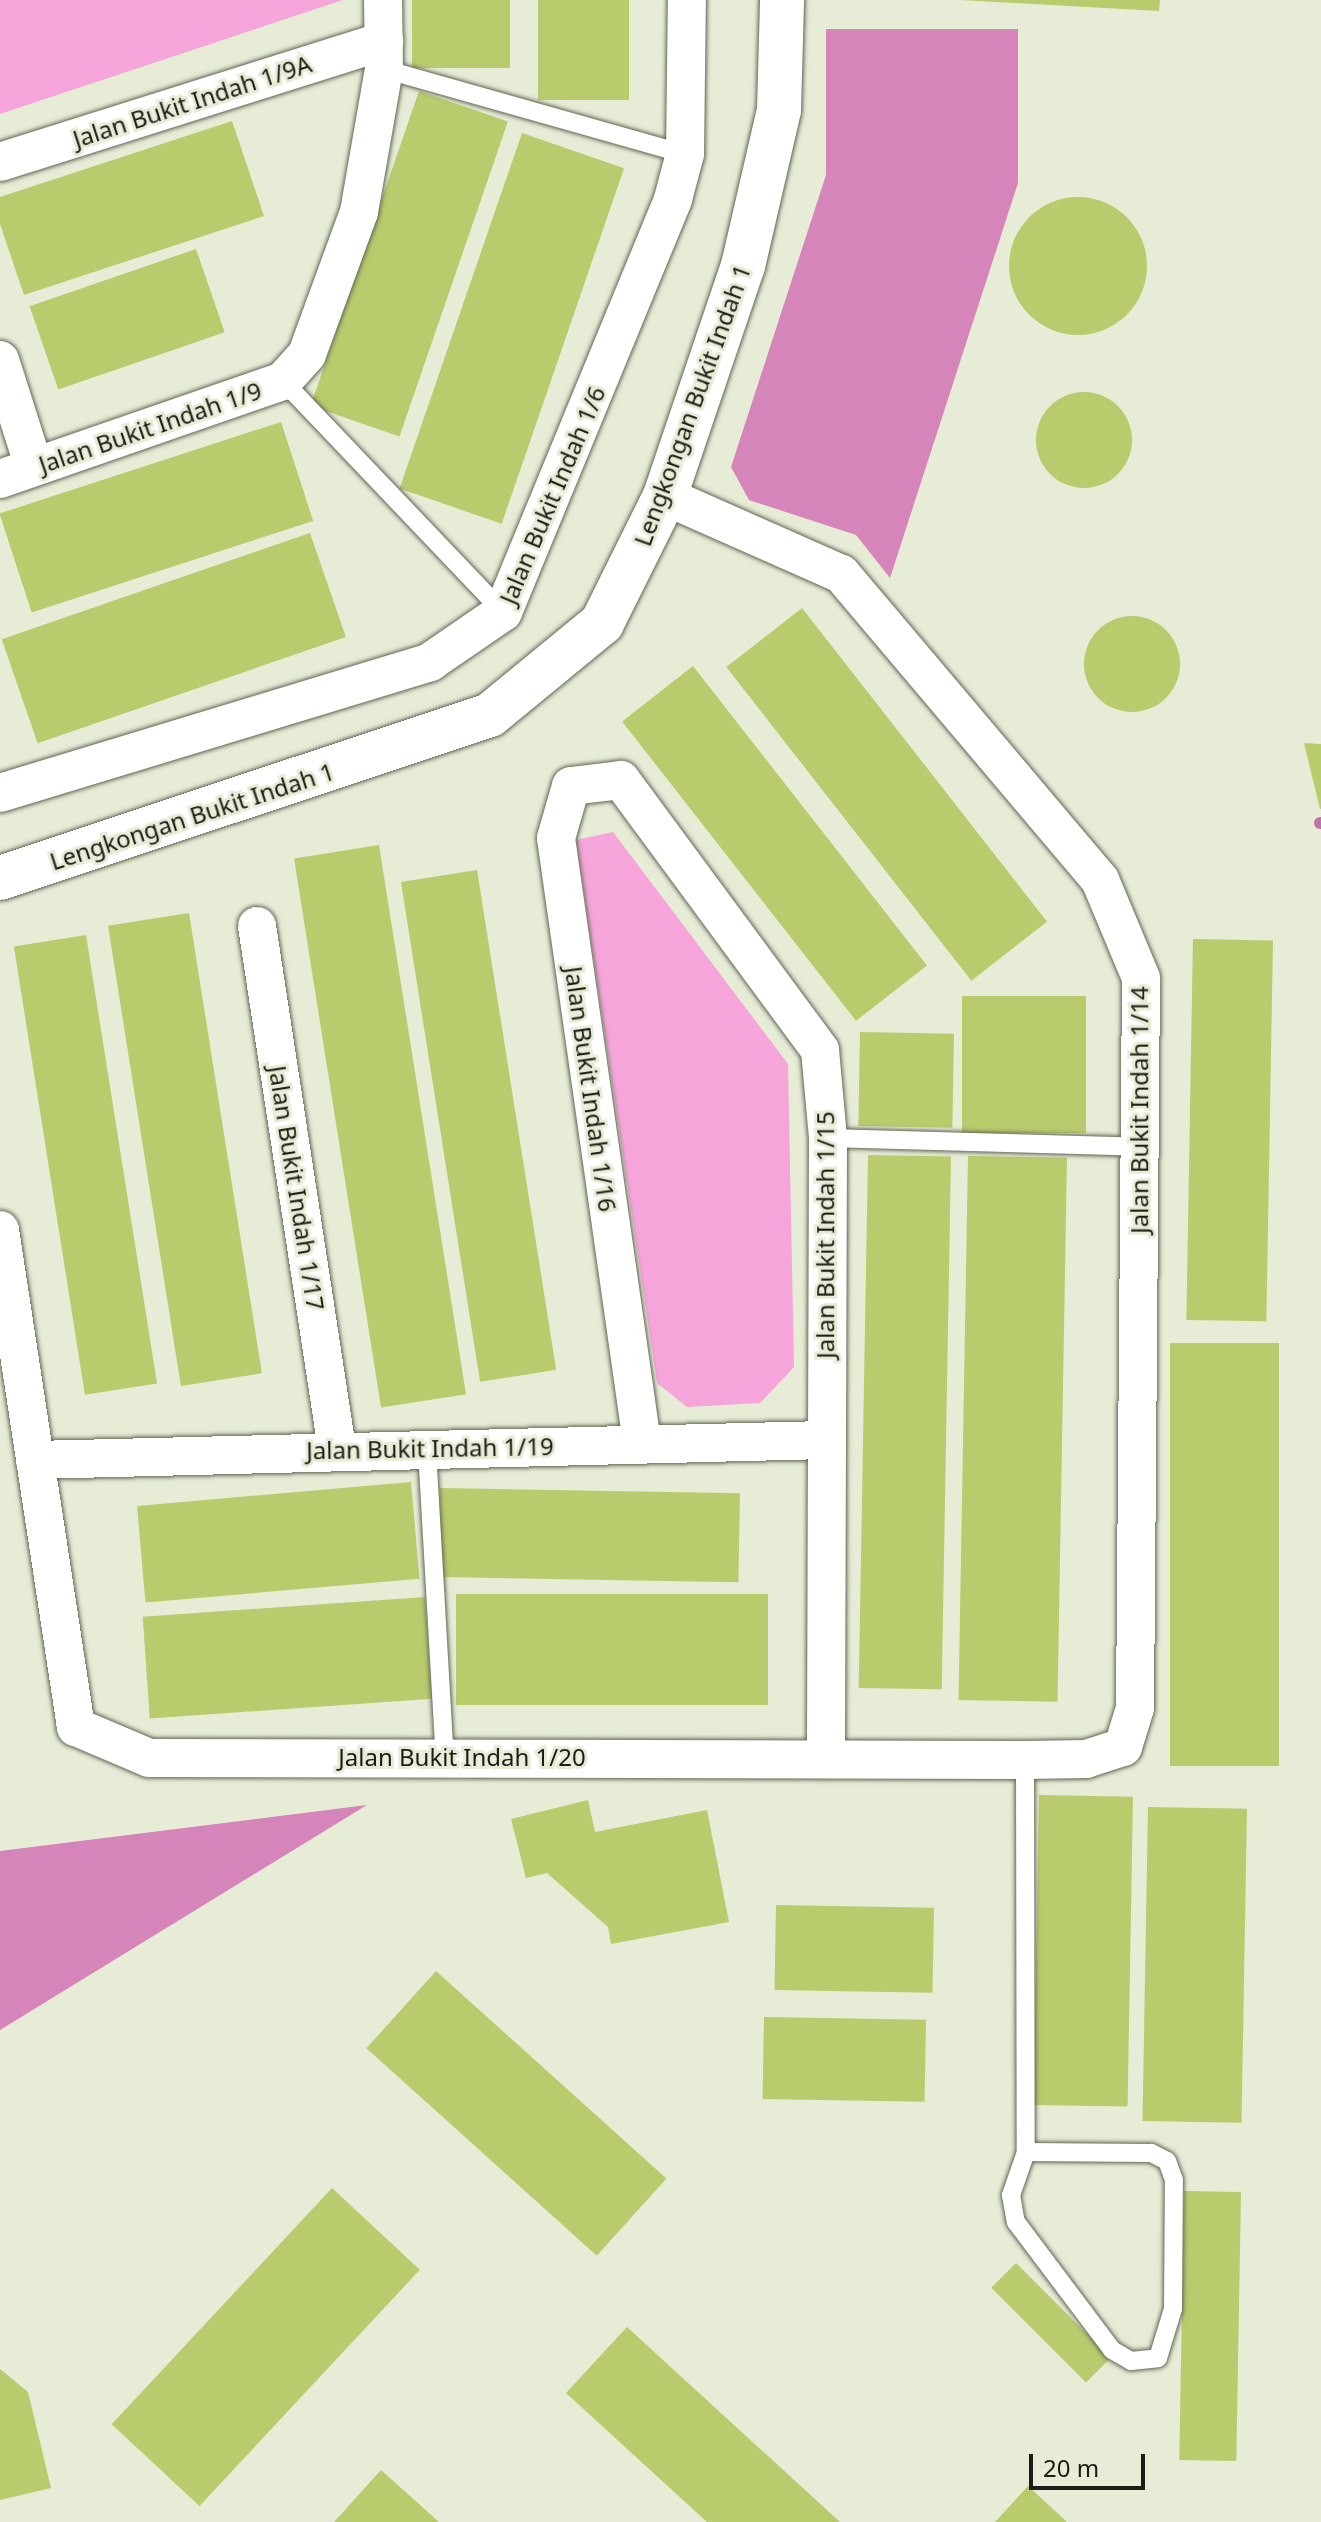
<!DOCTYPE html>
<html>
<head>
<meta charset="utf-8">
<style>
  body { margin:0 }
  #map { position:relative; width:1321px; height:2522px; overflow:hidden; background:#e6ecd6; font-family:"Noto Sans",sans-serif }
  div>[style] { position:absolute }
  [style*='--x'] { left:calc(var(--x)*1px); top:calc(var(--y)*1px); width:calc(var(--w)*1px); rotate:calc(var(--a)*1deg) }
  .green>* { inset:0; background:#f5a5da }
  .forest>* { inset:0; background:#d685bb }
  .stream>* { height:12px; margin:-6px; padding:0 6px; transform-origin:6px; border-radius:6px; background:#c071a7 }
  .building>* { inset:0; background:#b8cb6d; transform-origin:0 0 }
  .round { border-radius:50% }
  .roads { filter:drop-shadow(0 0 2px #616653) drop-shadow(0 0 2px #616653) }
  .lane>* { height:18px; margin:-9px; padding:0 9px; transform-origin:9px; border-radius:9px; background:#fff }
  .street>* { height:38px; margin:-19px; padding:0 19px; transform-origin:19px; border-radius:19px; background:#fff }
  .secondary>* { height:44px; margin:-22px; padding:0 22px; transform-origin:22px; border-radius:22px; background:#fff }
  span { translate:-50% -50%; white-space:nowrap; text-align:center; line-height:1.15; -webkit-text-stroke:6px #e6ecd6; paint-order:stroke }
  .street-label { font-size:24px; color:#1b1d15 }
  .scale { position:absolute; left:1029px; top:2454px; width:116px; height:36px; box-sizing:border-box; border:4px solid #1b1d15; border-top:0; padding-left:10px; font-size:24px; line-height:28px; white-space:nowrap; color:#1b1d15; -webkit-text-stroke:6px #e6ecd6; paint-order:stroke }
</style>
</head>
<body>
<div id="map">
  <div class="green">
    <i style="clip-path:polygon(0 0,343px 0,0 114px)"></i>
    <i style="clip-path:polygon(613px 832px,788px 1064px,794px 1367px,760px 1403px,687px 1407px,657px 1383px,576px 840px)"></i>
  </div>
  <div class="forest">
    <i style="clip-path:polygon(826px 29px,1018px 29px,1018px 183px,890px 578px,856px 535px,749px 500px,731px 467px,826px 175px)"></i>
    <i style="clip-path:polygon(367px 1805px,0 2030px,0 1851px)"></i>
  </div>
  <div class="stream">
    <i style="--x:1320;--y:823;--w:1;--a:0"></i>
  </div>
  <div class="building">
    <i style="left:412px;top:0;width:98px;height:68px"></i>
    <i style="left:538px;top:0;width:91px;height:100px"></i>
    <i style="clip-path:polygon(961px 0,1160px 0,1159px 11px)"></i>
    <i style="left:419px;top:91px;width:94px;height:333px;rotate:19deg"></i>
    <i style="clip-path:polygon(232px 121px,264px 216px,24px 295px,0 224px,0 197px)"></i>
    <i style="left:522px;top:133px;width:108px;height:376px;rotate:19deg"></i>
    <i class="round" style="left:1009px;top:197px;width:138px;height:138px"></i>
    <i style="left:196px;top:249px;width:88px;height:176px;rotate:71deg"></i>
    <i class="round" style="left:1036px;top:392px;width:96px;height:96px"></i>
    <i style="left:281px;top:422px;width:104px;height:296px;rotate:72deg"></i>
    <i style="left:310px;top:533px;width:110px;height:326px;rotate:71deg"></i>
    <i style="left:802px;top:608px;width:398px;height:96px;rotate:52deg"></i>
    <i class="round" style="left:1084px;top:616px;width:96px;height:96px"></i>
    <i style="left:693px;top:666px;width:380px;height:90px;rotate:52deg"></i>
    <i style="clip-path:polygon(1304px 743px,1321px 744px,1321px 809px,1320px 809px)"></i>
    <i style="left:379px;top:845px;width:556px;height:86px;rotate:81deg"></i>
    <i style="left:477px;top:870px;width:506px;height:77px;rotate:81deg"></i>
    <i style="left:189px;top:913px;width:466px;height:82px;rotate:81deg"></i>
    <i style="left:86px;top:935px;width:454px;height:73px;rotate:81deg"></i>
    <i style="left:1193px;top:939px;width:80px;height:381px;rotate:1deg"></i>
    <i style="left:962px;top:996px;width:124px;height:137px"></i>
    <i style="left:860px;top:1032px;width:94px;height:94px;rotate:1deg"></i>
    <i style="left:868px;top:1155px;width:83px;height:533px;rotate:1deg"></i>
    <i style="left:968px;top:1156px;width:99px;height:544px;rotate:1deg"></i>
    <i style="left:1170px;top:1343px;width:109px;height:423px"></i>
    <i style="left:411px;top:1482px;width:97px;height:275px;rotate:85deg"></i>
    <i style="left:440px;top:1488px;width:300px;height:89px;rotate:1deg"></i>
    <i style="left:456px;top:1594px;width:312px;height:111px"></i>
    <i style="left:425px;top:1597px;width:102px;height:283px;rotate:86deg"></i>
    <i style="left:1039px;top:1795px;width:94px;height:310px;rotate:1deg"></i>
    <i style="clip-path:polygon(588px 1800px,595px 1832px,707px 1810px,729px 1922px,611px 1944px,608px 1927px,547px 1873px,526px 1878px,511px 1819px)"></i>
    <i style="left:1148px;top:1807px;width:99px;height:314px;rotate:1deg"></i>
    <i style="left:776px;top:1905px;width:158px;height:85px;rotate:1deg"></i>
    <i style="left:436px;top:1971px;width:310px;height:104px;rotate:42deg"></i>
    <i style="left:764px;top:2017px;width:162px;height:82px;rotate:1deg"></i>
    <i style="left:332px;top:2188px;width:120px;height:323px;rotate:43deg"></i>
    <i style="left:1184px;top:2191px;width:57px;height:269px;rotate:1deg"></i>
    <i style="left:1016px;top:2263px;width:134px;height:35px;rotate:45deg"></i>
    <i style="clip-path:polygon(627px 2327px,840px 2522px,707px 2522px,566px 2393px)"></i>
    <i style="clip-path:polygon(0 2369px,28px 2392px,51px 2488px,0 2500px)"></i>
    <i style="clip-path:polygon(381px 2470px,439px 2522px,334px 2522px)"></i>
    <i style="clip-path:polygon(1028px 2486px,1067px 2522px,995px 2522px)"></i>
  </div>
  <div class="roads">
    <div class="lane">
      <i style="--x:384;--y:69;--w:313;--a:15.8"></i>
      <i style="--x:283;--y:381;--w:319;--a:46.4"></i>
      <i style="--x:828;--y:1138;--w:313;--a:1.6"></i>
      <i style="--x:427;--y:1450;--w:309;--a:86.7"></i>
      <i style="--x:1025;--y:1760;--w:392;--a:89.9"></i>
      <i style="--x:1026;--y:2152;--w:46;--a:109.2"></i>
      <i style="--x:1011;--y:2195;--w:27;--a:80"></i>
      <i style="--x:1016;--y:2222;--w:160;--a:53.1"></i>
      <i style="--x:1112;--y:2350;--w:22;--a:30"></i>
      <i style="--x:1131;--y:2361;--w:27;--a:-6"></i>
      <i style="--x:1158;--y:2358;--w:51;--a:-73"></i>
      <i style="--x:1173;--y:2309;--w:129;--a:-89.6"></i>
      <i style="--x:1174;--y:2180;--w:20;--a:-110"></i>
      <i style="--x:1167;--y:2161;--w:18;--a:-153"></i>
      <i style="--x:1151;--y:2153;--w:125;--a:-179.5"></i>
    </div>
    <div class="street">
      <i style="--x:0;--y:162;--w:403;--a:-17.5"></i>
      <i style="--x:0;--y:360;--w:112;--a:72.4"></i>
      <i style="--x:0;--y:479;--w:299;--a:-19.1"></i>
      <i style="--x:283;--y:381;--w:36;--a:-48"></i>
      <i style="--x:307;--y:354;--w:151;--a:-69.9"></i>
      <i style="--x:359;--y:212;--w:145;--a:-80.1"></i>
      <i style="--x:384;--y:69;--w:69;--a:-90.8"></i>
      <i style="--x:0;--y:793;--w:450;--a:-16.9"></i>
      <i style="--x:430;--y:662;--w:88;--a:-34.4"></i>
      <i style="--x:503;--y:612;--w:447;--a:-67.6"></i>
      <i style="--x:673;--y:199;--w:47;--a:-75.1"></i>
      <i style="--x:685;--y:154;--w:154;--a:-89.3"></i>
      <i style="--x:257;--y:926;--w:529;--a:81.3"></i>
      <i style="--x:0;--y:1230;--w:503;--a:81.31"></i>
      <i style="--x:76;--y:1727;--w:79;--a:23"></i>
      <i style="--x:149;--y:1758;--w:876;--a:0.13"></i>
      <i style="--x:1025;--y:1760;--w:61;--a:-0.9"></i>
      <i style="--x:1086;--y:1759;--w:39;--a:-18"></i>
      <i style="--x:1123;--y:1747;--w:41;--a:-72.9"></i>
      <i style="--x:1135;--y:1708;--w:730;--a:-89.53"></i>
      <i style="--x:1141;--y:978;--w:106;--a:-112.7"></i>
      <i style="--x:1100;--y:880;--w:401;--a:-130.2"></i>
      <i style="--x:841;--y:574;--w:193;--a:-156.1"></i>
      <i style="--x:642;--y:1443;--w:611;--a:-98.09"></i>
      <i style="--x:556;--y:838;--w:54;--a:-73.9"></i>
      <i style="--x:571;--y:786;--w:50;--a:-6.8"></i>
      <i style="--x:621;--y:780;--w:335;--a:53.6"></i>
      <i style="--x:820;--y:1050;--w:88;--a:84.8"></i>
      <i style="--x:828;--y:1138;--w:617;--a:90.19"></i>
      <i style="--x:35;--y:1460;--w:789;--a:-1.45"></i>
    </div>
    <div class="secondary">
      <i style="--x:0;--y:878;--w:516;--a:-18.4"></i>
      <i style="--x:490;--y:715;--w:145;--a:-39.4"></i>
      <i style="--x:602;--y:623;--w:142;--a:-63.6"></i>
      <i style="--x:665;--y:496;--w:243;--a:-71.3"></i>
      <i style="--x:743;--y:266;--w:160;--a:-77"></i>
      <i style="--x:779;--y:110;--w:110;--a:-88.4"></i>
    </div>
  </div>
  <div class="street-label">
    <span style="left:192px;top:101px;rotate:-18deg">Jalan Bukit Indah 1/9A</span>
    <span style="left:692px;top:405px;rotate:-70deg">Lengkongan Bukit Indah 1</span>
    <span style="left:150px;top:427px;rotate:-19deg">Jalan Bukit Indah 1/9</span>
    <span style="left:552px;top:495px;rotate:-67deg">Jalan Bukit Indah 1/6</span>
    <span style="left:192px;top:816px;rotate:-18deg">Lengkongan Bukit Indah 1</span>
    <span style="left:591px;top:1089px;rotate:82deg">Jalan Bukit Indah 1/16</span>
    <span style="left:1139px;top:1110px;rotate:-90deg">Jalan Bukit Indah 1/14</span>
    <span style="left:297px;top:1188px;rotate:81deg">Jalan Bukit Indah 1/17</span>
    <span style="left:825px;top:1235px;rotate:-90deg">Jalan Bukit Indah 1/15</span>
    <span style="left:430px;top:1448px;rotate:-1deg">Jalan Bukit Indah 1/19</span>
    <span style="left:462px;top:1757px">Jalan Bukit Indah 1/20</span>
  </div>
  <div class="scale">20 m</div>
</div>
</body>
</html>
